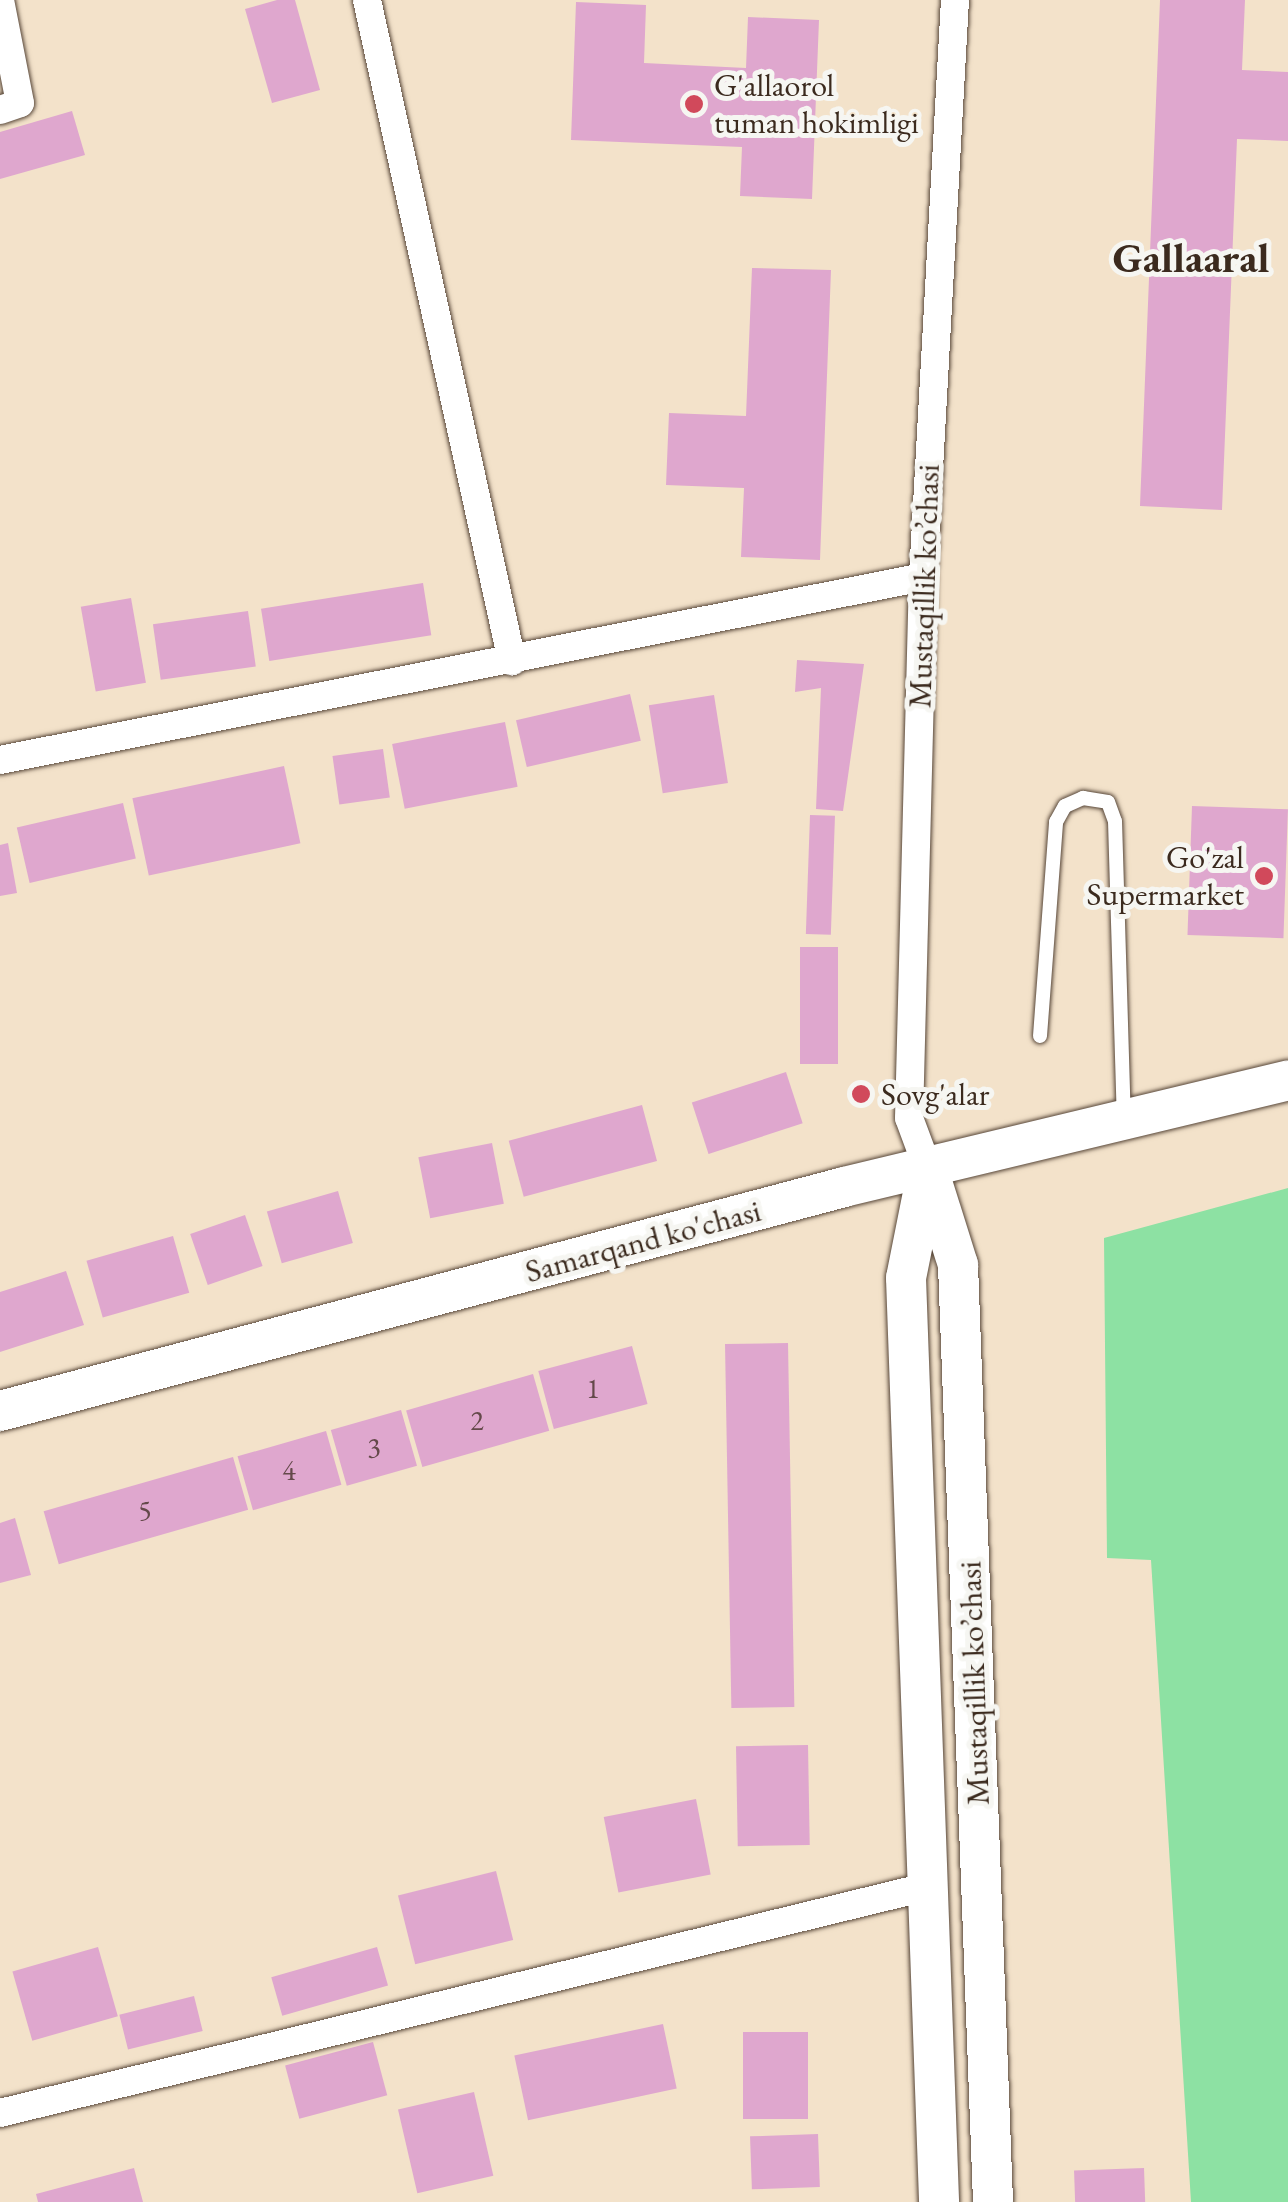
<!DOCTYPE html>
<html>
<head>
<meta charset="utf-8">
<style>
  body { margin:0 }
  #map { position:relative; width:1288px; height:2202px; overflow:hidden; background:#f3e2ca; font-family:"EB Garamond",serif }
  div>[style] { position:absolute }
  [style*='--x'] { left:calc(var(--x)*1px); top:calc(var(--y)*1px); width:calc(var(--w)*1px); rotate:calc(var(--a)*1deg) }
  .green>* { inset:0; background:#8de1a3 }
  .building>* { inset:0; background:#dfa7ce; transform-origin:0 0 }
  .roads { filter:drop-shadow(0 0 2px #574638) drop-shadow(0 0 2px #574638) }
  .lane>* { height:14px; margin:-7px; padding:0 7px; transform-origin:7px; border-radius:7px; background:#fff }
  .street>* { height:28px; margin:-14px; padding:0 14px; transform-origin:14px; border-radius:14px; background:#fff }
  .secondary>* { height:40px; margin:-20px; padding:0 20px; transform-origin:20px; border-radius:20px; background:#fff }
  .dots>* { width:28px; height:28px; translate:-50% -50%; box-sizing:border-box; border:5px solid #f6f6f2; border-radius:50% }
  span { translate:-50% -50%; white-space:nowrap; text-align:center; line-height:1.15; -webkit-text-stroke:10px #f6f6f2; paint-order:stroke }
  .number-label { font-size:28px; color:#64494a }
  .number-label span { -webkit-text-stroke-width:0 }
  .poi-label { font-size:32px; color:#3b2a1e }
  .left { translate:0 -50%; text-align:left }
  .right { translate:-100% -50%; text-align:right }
  .street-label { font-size:32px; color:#3b2a1e }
  .district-label { font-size:42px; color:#3b2a1e; font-weight:700 }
</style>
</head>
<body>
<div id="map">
  <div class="green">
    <i style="clip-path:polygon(1288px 1188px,1288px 2202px,1191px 2202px,1151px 1560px,1107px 1558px,1104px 1238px)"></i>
  </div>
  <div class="building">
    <i style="clip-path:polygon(277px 0,295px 0,320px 90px,272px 103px,245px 9px)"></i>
    <i style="clip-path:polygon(1160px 0,1245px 0,1242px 70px,1288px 72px,1288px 141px,1237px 139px,1222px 510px,1140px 506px)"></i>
    <i style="clip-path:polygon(576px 2px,646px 5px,644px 63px,746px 68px,748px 17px,819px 20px,812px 199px,740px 196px,742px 147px,571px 140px)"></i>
    <i style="clip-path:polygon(72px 111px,85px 155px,0 179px,0 132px)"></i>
    <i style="clip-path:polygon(752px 268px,831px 270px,820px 560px,741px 557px,744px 488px,666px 485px,669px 413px,746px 416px)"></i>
    <i style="left:423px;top:583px;width:53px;height:164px;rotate:81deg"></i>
    <i style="left:131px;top:598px;width:86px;height:51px;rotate:80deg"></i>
    <i style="left:248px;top:611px;width:56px;height:96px;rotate:82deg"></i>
    <i style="clip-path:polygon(797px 660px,864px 664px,843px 811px,816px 809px,821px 688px,795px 692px)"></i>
    <i style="left:630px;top:694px;width:48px;height:117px;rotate:77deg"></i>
    <i style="left:714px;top:695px;width:89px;height:66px;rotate:81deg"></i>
    <i style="left:505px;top:722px;width:66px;height:115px;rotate:79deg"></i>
    <i style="left:383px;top:749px;width:49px;height:51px;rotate:82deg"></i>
    <i style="left:284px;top:766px;width:79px;height:155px;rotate:78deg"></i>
    <i style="left:123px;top:803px;width:57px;height:109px;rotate:77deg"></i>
    <i style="left:1192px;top:806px;width:96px;height:129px;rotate:2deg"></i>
    <i style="left:810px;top:815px;width:25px;height:119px;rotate:2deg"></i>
    <i style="clip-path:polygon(8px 843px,17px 893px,0 896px,0 845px)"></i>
    <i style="left:800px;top:947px;width:38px;height:117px"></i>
    <i style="left:786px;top:1072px;width:54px;height:99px;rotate:72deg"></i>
    <i style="left:642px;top:1105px;width:58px;height:138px;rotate:75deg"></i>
    <i style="left:492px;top:1143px;width:62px;height:75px;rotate:79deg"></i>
    <i style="left:338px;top:1191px;width:54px;height:74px;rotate:74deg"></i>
    <i style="left:245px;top:1215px;width:54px;height:58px;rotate:71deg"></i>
    <i style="left:173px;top:1236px;width:59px;height:90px;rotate:74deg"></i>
    <i style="clip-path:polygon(66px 1271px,84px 1325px,0 1352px,0 1292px)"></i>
    <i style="left:788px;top:1343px;width:364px;height:63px;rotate:89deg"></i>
    <i style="left:632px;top:1346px;width:60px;height:97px;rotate:75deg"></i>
    <i style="left:533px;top:1374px;width:59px;height:132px;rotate:74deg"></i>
    <i style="left:401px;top:1410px;width:58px;height:73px;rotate:74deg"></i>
    <i style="left:326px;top:1431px;width:56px;height:92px;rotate:74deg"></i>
    <i style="left:233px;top:1457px;width:55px;height:197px;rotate:74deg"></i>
    <i style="clip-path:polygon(15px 1518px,31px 1575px,0 1583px,0 1523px)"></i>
    <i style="left:808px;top:1745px;width:100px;height:72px;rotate:89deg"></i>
    <i style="left:696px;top:1799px;width:77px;height:94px;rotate:79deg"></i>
    <i style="left:496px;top:1871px;width:71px;height:101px;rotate:76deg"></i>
    <i style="left:98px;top:1947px;width:72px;height:89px;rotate:74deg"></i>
    <i style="left:377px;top:1947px;width:40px;height:110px;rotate:74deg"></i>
    <i style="left:194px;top:1996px;width:36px;height:77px;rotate:76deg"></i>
    <i style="left:663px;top:2024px;width:66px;height:152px;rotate:78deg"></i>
    <i style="left:743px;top:2032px;width:65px;height:87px"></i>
    <i style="left:373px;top:2042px;width:55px;height:91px;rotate:75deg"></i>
    <i style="left:474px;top:2092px;width:86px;height:78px;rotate:77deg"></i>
    <i style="left:818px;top:2134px;width:53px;height:68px;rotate:88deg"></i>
    <i style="clip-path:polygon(134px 2168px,143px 2202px,38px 2202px,36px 2194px)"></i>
    <i style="left:1144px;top:2168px;width:34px;height:70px;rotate:88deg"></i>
  </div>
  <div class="roads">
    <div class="lane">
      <i style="--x:1040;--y:1036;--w:215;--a:-85.7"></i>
      <i style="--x:1056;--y:822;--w:18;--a:-61"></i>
      <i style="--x:1065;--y:806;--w:20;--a:-24"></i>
      <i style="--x:1083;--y:798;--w:25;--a:9"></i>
      <i style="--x:1108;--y:802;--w:20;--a:70"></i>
      <i style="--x:1115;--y:821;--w:297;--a:88.3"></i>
    </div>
    <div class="street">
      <i style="--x:367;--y:0;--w:677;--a:77.63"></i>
      <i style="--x:0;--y:110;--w:21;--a:-19"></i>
      <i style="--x:20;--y:103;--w:105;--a:-101"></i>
      <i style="--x:0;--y:760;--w:941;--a:-11.21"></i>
      <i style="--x:928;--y:1169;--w:54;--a:-110.4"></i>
      <i style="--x:909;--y:1118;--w:541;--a:-88.52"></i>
      <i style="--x:923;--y:577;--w:578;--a:-86.83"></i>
      <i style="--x:0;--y:2113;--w:953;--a:-13.72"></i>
    </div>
    <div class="secondary">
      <i style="--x:928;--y:1169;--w:101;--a:72.6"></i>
      <i style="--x:958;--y:1265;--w:938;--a:87.86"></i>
      <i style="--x:927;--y:1173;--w:107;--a:101.3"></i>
      <i style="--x:906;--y:1278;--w:925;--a:87.95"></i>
      <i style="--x:0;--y:1411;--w:873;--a:-14.86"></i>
      <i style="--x:844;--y:1187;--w:457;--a:-13.5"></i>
    </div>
  </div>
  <div class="dots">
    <i style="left:694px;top:104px;background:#d1495b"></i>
    <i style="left:1264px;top:876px;background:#d1495b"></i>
    <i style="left:861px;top:1094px;background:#d1495b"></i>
  </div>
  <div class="number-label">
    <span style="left:593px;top:1388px">1</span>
    <span style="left:477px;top:1420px">2</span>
    <span style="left:374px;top:1447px">3</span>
    <span style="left:289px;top:1470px">4</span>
    <span style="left:145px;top:1510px">5</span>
  </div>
  <div class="poi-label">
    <span class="left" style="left:714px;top:104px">G'allaorol<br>tuman hokimligi</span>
    <span class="right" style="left:1244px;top:876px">Go'zal<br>Supermarket</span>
    <span class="left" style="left:881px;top:1094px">Sovg'alar</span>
  </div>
  <div class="street-label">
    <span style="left:924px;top:586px;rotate:-88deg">Mustaqillik ko’chasi</span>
    <span style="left:643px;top:1241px;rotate:-15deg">Samarqand ko'chasi</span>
    <span style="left:974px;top:1683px;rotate:-92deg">Mustaqillik ko’chasi</span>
  </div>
  <div class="district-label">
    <span style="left:1191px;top:258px">Gallaaral</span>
  </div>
</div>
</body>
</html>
